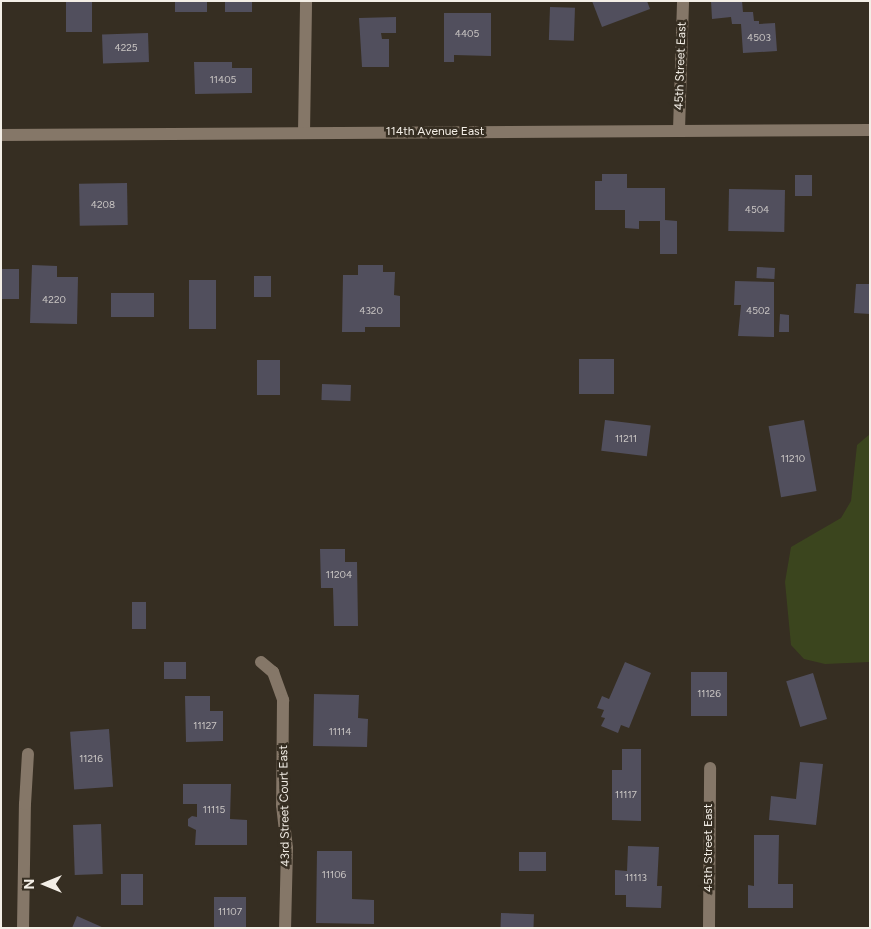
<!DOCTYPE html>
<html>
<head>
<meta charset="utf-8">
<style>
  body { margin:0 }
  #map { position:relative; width:871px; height:929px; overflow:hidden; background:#362e22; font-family:Figtree,sans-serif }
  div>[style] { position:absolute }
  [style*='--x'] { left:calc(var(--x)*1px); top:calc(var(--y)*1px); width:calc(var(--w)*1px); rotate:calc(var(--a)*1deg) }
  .green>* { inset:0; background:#3b451e }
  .building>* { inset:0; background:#514f5d; transform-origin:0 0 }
  .minor>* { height:12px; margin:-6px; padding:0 6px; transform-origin:6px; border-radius:6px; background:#857768 }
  span { translate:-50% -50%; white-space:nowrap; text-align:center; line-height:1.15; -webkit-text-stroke:5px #362e22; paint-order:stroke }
  .number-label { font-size:10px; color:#cac6c4 }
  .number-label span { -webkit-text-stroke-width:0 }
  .street-label { font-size:12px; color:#f3eee6 }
  .frame { position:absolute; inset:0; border:2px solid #f3eee6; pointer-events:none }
  .north { position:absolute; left:20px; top:859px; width:50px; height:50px; -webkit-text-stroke:4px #362e22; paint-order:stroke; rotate:270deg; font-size:14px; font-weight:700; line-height:20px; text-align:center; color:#f3eee6 }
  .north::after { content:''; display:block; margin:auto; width:18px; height:22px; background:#f3eee6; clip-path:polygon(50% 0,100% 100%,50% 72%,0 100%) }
</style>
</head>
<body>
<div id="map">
  <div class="green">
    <i style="clip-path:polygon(870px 434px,870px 662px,825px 664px,804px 659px,791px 645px,785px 582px,791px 547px,841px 518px,851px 501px,857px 445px)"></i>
  </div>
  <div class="building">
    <i style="left:66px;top:1px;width:26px;height:31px"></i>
    <i style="left:175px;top:1px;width:32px;height:11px"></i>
    <i style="left:225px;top:1px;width:27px;height:11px"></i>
    <i style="clip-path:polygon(592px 1px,647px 1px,650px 9px,602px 27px)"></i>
    <i style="clip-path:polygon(711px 1px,742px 1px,743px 12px,753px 12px,754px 21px,759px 21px,759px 24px,775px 23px,777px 51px,743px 53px,741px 24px,732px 24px,731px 17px,712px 19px)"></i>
    <i style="left:550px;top:7px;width:25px;height:33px;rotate:2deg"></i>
    <i style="clip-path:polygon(444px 13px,491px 13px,491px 56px,454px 55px,454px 62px,444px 62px)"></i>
    <i style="clip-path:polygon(396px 17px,396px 33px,381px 33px,382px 39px,389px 39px,389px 67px,362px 67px,359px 18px)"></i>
    <i style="left:148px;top:33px;width:29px;height:46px;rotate:88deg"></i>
    <i style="clip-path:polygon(194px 62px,232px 62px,232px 68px,252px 68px,252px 93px,195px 94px)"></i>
    <i style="clip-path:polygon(602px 174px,627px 174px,627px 188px,665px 188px,665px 220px,677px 221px,677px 254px,660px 254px,660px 221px,639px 221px,639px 229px,625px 228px,625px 210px,595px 210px,595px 181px,602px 181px)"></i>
    <i style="left:795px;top:175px;width:17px;height:21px"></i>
    <i style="left:127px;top:183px;width:42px;height:48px;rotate:89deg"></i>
    <i style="left:729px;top:189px;width:56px;height:42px;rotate:1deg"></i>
    <i style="clip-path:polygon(32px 265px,57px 266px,57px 277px,78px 277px,77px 324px,30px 323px)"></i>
    <i style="clip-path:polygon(358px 265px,383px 265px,383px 272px,395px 272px,394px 295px,400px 296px,400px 327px,365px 327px,365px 332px,342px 332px,343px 275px,358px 275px)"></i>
    <i style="left:757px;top:267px;width:18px;height:11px;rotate:3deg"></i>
    <i style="left:1px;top:269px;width:18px;height:30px"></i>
    <i style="left:254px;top:276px;width:17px;height:21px"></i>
    <i style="left:189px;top:280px;width:27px;height:49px"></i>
    <i style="clip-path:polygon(735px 281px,774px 282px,774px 337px,738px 336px,741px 305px,734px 305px)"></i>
    <i style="clip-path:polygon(856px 284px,870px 284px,870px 314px,854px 313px)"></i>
    <i style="left:111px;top:293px;width:43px;height:24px"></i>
    <i style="clip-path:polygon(780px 314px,789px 315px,789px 332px,779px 332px)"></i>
    <i style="left:579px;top:359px;width:35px;height:35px"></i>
    <i style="left:257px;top:360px;width:23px;height:35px"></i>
    <i style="left:322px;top:384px;width:29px;height:16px;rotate:2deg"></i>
    <i style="left:605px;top:420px;width:46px;height:31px;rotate:7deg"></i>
    <i style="left:804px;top:420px;width:72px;height:36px;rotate:80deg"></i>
    <i style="clip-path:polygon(320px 549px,345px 549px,345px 562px,357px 562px,358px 626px,334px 626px,333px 588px,321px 588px)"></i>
    <i style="left:132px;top:602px;width:14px;height:27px"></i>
    <i style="left:164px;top:662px;width:22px;height:17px"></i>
    <i style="clip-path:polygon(625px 662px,651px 673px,629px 728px,621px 725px,618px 733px,601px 726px,605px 718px,601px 717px,604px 710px,597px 708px,602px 696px,609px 699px)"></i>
    <i style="left:691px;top:672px;width:36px;height:44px"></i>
    <i style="left:813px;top:673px;width:48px;height:28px;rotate:73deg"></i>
    <i style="clip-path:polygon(314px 694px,359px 695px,358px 718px,368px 719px,367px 747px,313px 746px)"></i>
    <i style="clip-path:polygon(185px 696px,210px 696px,210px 711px,223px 711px,223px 741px,186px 742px)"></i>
    <i style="left:109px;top:729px;width:58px;height:39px;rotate:86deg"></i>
    <i style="clip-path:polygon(622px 749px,641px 749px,641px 821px,612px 820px,612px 770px,622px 770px)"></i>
    <i style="clip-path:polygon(800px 762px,823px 764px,816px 825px,769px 820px,771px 796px,796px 799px)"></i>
    <i style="clip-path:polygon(183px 784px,231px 784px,230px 819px,247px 820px,247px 845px,195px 845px,196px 830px,188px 826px,188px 819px,192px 816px,197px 817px,197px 804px,183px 804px)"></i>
    <i style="left:101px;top:824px;width:50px;height:28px;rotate:88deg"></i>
    <i style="clip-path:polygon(754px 835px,779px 835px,778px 884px,793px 884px,793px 908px,748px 908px,748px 885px,754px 886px)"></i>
    <i style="clip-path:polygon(628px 846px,659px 847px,657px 886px,662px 886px,661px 908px,626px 907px,626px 895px,615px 895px,615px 870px,627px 871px)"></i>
    <i style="clip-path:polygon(317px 851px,352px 851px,352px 899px,374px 900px,374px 924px,316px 923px)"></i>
    <i style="left:519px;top:852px;width:27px;height:19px"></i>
    <i style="left:121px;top:874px;width:22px;height:31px"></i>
    <i style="left:214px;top:897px;width:32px;height:31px"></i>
    <i style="left:501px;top:913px;width:33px;height:15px;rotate:2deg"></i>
    <i style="clip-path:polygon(77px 916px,104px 928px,72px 928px)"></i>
  </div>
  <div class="minor">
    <i style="--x:679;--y:130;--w:129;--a:-88.2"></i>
    <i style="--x:304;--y:133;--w:132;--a:-89.1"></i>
    <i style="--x:1;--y:135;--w:869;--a:-0.33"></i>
    <i style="--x:261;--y:662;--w:16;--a:40"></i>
    <i style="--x:273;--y:672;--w:30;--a:70"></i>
    <i style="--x:283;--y:700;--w:105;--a:90.5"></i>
    <i style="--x:282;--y:805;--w:43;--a:83.4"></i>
    <i style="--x:287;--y:848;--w:80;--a:91.4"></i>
    <i style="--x:23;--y:928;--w:124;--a:-89.1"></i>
    <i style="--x:25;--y:804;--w:50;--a:-86.6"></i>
    <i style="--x:709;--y:928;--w:160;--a:-89.6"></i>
  </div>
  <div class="number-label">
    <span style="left:467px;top:34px">4405</span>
    <span style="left:759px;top:38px">4503</span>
    <span style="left:126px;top:48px">4225</span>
    <span style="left:223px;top:80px">11405</span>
    <span style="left:103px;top:205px">4208</span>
    <span style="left:757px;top:210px">4504</span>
    <span style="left:54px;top:300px">4220</span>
    <span style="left:371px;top:311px">4320</span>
    <span style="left:758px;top:311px">4502</span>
    <span style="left:626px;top:439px">11211</span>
    <span style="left:793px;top:459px">11210</span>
    <span style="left:339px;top:575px">11204</span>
    <span style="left:709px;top:694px">11126</span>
    <span style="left:205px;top:726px">11127</span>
    <span style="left:340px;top:732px">11114</span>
    <span style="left:91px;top:759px">11216</span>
    <span style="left:626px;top:795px">11117</span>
    <span style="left:214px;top:810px">11115</span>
    <span style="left:334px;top:875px">11106</span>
    <span style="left:636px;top:878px">11113</span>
    <span style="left:230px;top:912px">11107</span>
  </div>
  <div class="street-label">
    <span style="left:681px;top:66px;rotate:-88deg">45th Street East</span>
    <span style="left:435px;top:132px">114th Avenue East</span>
    <span style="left:285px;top:806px;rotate:-91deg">43rd Street Court East</span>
    <span style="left:709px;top:848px;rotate:-90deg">45th Street East</span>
  </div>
  <div class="frame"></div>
  <div class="north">N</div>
</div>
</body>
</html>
